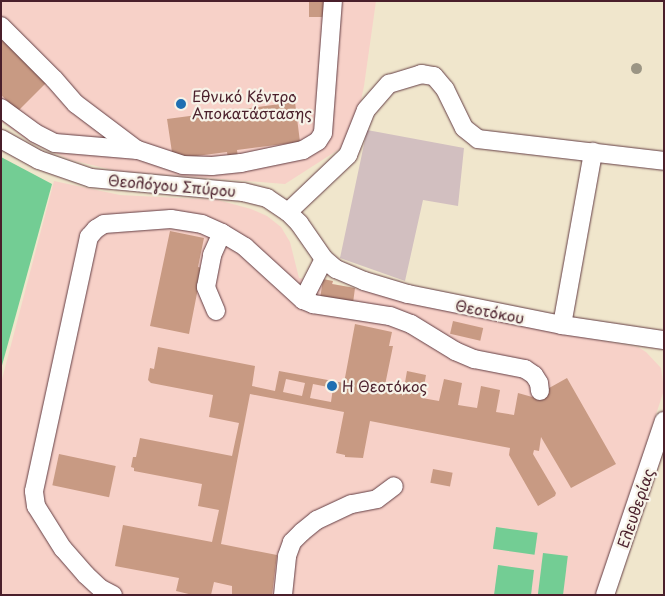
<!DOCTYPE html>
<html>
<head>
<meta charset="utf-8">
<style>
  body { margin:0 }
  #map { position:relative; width:665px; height:596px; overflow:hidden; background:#f0e6cc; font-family:"Playpen Sans",sans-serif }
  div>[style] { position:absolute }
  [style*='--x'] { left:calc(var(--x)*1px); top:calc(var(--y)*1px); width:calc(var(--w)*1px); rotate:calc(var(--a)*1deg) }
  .built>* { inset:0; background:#f7d1c8 }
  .industrial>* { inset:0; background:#d2bfc0 }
  .green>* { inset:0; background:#73cd94; transform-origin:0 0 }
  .building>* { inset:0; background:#c89a83; transform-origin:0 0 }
  .roads { filter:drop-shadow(0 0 1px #633d43) drop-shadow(0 0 1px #633d43) }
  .minor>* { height:18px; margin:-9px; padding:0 9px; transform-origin:9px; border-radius:9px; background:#fff }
  .trees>* { width:11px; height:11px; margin:-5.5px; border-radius:50%; background:#9b9584 }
  .dots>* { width:14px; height:14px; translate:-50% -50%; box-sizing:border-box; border:2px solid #f7f3e8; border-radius:50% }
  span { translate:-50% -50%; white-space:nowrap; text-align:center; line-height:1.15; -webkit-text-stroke:4.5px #f7f3e8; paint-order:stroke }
  .poi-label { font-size:15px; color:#4a1f2b }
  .left { translate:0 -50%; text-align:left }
  .street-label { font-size:15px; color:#4a1f2b }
  .frame { position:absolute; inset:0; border:2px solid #4a1f2b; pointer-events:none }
</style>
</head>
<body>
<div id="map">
  <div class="built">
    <i style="clip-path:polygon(1px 1px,376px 1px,364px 86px,356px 125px,349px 140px,341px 148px,285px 184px,117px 171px,71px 160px,30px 142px,1px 121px)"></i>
    <i style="clip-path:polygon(54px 181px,120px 195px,218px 200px,251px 209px,267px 216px,281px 227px,290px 242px,299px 278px,322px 283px,333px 281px,333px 284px,559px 333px,638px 347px,646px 352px,661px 368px,664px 390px,597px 595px,1px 595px,1px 383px)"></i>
  </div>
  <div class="industrial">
    <i style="clip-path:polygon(367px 130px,464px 148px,458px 206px,423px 200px,405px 281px,340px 258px)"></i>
  </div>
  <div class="green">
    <i style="clip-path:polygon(1px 157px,52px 184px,1px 369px)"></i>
    <i style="left:496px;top:527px;width:42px;height:22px;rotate:8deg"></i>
    <i style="left:543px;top:553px;width:25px;height:42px;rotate:7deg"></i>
    <i style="clip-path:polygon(498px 565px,534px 570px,531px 595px,494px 595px)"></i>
  </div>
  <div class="building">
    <i style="left:309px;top:1px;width:17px;height:16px"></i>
    <i style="clip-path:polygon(1px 35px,49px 80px,18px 111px,1px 95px)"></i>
    <i style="clip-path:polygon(295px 102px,300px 142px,237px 150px,238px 158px,228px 159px,227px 152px,173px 159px,167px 119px)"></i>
    <i style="clip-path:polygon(170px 231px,204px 238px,198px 267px,202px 268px,189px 334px,150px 326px)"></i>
    <i style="clip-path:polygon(323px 279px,333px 281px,332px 284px,355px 288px,353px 303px,320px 299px)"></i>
    <i style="left:453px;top:321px;width:31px;height:13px;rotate:13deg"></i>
    <i style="clip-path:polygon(evenodd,355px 324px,392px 332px,389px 346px,393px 346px,384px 390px,403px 394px,407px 371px,426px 375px,422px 398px,439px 401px,444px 379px,462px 383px,458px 405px,477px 408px,481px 386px,500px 390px,496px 412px,514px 415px,518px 393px,543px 400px,542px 392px,567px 378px,616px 464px,571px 488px,541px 437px,539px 451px,534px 450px,533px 454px,556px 493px,555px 496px,538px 506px,509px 455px,510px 448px,370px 421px,363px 458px,345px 457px,345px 455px,336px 453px,344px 412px,250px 394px,221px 544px,277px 555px,272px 595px,232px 595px,232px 586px,214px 582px,211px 595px,193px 595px,176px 591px,179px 578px,115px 566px,123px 525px,212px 542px,219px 510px,198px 506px,202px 484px,134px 471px,134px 468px,131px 467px,133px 457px,136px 457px,140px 438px,232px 456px,239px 423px,209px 417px,213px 395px,151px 383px,148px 380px,150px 368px,154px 369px,158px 347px,255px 366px,252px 386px,275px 391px,279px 371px,344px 383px,355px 324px,286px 379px,305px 383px,302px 396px,283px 392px,286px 379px,355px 324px,313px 384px,333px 388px,331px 402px,310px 398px,313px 384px)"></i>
    <i style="left:59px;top:454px;width:58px;height:32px;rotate:12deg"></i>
    <i style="left:433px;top:469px;width:20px;height:14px;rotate:11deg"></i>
  </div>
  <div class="roads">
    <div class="minor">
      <i style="--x:1;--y:26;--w:75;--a:45"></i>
      <i style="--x:54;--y:79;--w:33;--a:49"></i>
      <i style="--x:76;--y:104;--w:76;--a:37"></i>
      <i style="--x:1;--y:108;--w:42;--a:36.3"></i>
      <i style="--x:35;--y:133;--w:22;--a:27"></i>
      <i style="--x:55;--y:143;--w:83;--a:4.8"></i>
      <i style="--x:138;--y:150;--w:47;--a:18.4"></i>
      <i style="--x:183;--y:165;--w:29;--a:2"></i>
      <i style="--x:212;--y:166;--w:29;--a:-6"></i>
      <i style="--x:241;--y:163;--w:63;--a:-11.8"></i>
      <i style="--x:303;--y:150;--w:17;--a:-31"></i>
      <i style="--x:318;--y:141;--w:9;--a:-58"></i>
      <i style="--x:323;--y:133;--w:132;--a:-85.7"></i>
      <i style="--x:1;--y:139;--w:43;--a:28.9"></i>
      <i style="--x:39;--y:160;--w:55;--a:19.1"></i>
      <i style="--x:91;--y:178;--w:153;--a:5.3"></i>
      <i style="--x:243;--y:192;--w:25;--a:14"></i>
      <i style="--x:267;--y:198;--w:25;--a:34"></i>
      <i style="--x:288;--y:212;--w:16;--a:45"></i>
      <i style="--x:299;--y:223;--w:44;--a:55.2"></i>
      <i style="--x:324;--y:259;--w:16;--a:40"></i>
      <i style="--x:336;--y:269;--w:30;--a:23"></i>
      <i style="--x:364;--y:281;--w:46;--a:16.5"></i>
      <i style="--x:408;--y:294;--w:157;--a:11.4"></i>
      <i style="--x:562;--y:325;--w:103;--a:8.4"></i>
      <i style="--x:288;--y:212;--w:83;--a:-43.5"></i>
      <i style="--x:348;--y:155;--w:48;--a:-68.2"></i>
      <i style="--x:366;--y:110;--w:35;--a:-49"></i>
      <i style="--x:389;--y:84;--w:34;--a:-17"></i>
      <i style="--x:421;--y:74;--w:13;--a:9"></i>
      <i style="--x:434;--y:76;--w:17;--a:50"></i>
      <i style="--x:445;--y:89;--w:43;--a:64"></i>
      <i style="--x:464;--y:128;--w:18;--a:38"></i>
      <i style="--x:478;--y:139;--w:187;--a:6.7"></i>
      <i style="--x:303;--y:300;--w:46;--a:-62.9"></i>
      <i style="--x:216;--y:311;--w:26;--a:-113"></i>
      <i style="--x:206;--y:287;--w:33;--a:-79"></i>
      <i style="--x:212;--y:255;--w:24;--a:-66"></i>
      <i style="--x:222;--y:233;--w:27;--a:31"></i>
      <i style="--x:245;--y:247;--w:79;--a:42.4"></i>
      <i style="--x:303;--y:300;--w:11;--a:22"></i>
      <i style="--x:313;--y:304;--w:78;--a:8.9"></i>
      <i style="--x:390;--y:316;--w:22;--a:21"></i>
      <i style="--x:411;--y:324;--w:52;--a:31.5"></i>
      <i style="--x:455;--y:351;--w:21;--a:23"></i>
      <i style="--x:474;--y:359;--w:52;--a:11.1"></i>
      <i style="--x:525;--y:369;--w:11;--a:34"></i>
      <i style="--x:534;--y:375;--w:9;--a:58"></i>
      <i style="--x:539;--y:383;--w:8;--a:83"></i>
      <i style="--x:562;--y:325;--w:176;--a:-79.8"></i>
      <i style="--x:113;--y:595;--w:13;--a:-153"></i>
      <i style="--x:101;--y:589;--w:21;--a:-137"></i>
      <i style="--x:86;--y:575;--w:35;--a:-131"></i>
      <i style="--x:63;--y:549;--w:51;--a:-122.1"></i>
      <i style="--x:36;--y:506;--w:15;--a:-98"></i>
      <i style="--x:34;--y:491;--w:260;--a:-77.8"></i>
      <i style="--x:89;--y:237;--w:11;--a:-49"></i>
      <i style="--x:96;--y:229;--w:9;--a:-32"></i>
      <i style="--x:104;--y:224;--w:67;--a:-4.3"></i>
      <i style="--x:171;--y:219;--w:31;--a:9"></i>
      <i style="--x:202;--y:224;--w:22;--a:24"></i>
      <i style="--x:283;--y:595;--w:39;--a:-84"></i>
      <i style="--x:287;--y:556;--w:15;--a:-70"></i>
      <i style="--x:292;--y:542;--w:14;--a:-45"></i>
      <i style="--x:302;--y:532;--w:19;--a:-39"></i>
      <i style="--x:317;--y:520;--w:38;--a:-25"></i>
      <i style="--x:352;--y:504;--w:25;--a:-11"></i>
      <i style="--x:377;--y:499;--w:21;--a:-37"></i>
      <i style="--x:605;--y:595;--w:184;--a:-71.3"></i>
    </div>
  </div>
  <div class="trees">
    <i style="left:636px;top:68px"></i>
  </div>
  <div class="dots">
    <i style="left:181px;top:104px;background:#1f6fb2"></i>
    <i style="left:332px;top:386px;background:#1f6fb2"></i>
  </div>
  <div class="poi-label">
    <span class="left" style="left:192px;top:104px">Εθνικό Κέντρο<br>Αποκατάστασης</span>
    <span class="left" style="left:342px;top:386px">Η Θεοτόκος</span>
  </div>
  <div class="street-label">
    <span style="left:172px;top:185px;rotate:5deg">Θεολόγου Σπύρου</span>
    <span style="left:490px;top:311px;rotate:11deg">Θεοτόκου</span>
    <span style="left:635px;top:508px;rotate:-71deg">Ελευθερίας</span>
  </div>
  <div class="frame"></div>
</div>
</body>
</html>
